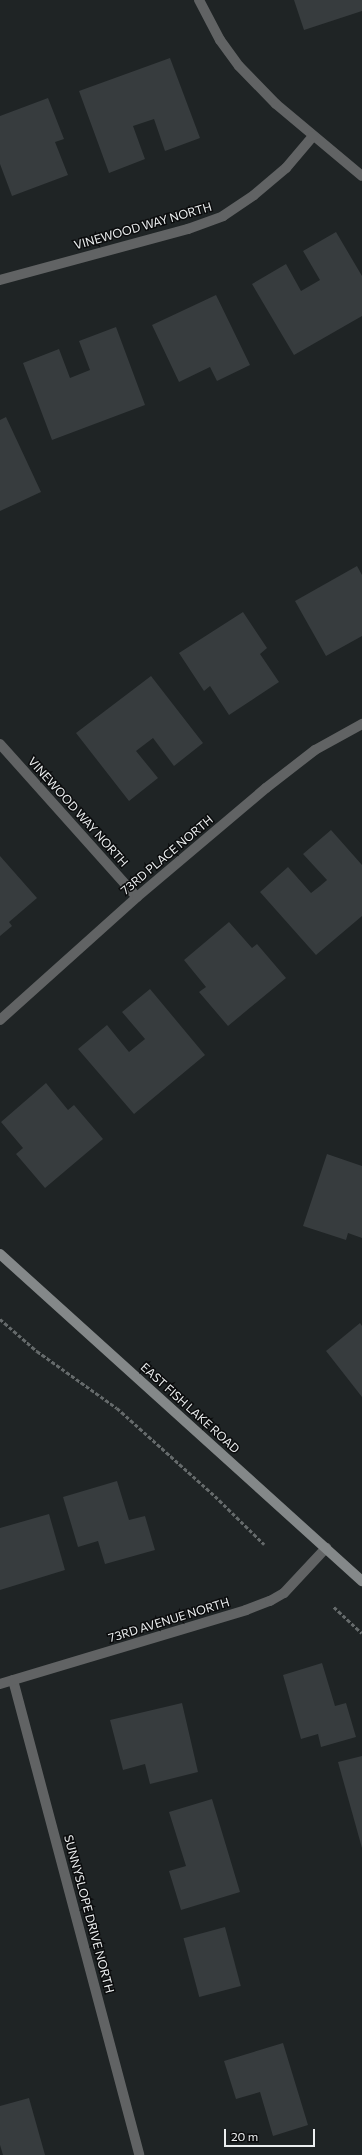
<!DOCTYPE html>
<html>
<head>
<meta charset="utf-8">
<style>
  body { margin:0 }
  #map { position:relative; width:362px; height:2155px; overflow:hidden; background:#1f2425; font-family:Commissioner,sans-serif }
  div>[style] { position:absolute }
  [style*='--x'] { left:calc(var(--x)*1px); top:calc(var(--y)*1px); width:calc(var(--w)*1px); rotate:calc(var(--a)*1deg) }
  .building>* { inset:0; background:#373c3e; transform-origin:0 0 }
  .path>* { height:2.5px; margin-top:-1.25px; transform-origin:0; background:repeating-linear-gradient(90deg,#656a6b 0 4px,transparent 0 6px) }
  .street>* { height:10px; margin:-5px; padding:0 5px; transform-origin:5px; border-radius:5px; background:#616364 }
  .secondary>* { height:10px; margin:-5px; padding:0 5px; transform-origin:5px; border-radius:5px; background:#848889 }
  span { translate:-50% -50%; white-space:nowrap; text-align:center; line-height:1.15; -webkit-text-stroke:3px #0b0c0d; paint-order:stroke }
  .street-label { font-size:12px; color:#ebeeef }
  .scale { position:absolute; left:224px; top:2129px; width:91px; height:18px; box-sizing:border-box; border:2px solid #ebeeef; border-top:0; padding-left:5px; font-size:12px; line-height:14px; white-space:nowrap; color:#ebeeef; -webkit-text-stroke:3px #0b0c0d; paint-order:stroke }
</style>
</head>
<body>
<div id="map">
  <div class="building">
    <i style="clip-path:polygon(294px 0,362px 0,362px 11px,304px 30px)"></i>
    <i style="clip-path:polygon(170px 58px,200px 138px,165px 151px,154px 119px,133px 126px,145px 159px,109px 173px,79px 91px)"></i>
    <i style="clip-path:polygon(48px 98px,64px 139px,55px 142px,68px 175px,12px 196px,0 164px,0 116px)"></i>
    <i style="clip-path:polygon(336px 232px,362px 276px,362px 316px,294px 355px,252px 284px,286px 264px,301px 291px,320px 280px,303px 251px)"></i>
    <i style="clip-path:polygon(216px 295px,250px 365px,217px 381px,210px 367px,179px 382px,152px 325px)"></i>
    <i style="clip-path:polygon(116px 327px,145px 405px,52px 440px,23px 363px,59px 349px,70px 378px,90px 370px,79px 341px)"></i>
    <i style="clip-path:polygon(6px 417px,41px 492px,0 511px,0 420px)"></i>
    <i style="clip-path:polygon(357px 566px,362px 575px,362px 636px,326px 656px,295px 601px)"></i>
    <i style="clip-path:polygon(243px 612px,267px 648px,260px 654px,279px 682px,229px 715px,210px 686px,204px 691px,179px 653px)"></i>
    <i style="clip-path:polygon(151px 676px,203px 743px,174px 766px,153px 738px,136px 751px,158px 778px,129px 801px,76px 733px)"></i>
    <i style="clip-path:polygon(331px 830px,362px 865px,362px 916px,316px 955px,260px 892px,288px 867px,311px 893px,320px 886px,327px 880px,303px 854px)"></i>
    <i style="clip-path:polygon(0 856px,37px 898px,9px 922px,12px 926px,0 936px)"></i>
    <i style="clip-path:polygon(229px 922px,252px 948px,257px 944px,286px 978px,228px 1026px,199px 992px,206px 987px,184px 960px)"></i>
    <i style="clip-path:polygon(150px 989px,205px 1055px,134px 1114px,78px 1049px,107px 1025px,129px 1052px,145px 1039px,122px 1012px)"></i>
    <i style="clip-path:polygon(46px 1083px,68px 1110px,74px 1105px,103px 1139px,45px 1188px,16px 1154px,23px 1148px,1px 1122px)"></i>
    <i style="clip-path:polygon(327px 1154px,362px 1166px,362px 1238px,348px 1233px,346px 1240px,303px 1226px)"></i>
    <i style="clip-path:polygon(360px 1323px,362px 1326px,362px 1397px,326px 1351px)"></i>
    <i style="clip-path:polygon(117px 1481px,129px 1520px,145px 1516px,155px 1550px,105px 1564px,98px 1541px,78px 1547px,63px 1497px)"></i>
    <i style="clip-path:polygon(49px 1514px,65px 1570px,0 1590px,0 1528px)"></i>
    <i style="clip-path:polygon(322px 1663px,335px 1706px,346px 1703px,356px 1737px,321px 1747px,318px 1734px,301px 1739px,283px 1675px)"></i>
    <i style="clip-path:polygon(182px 1703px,198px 1772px,150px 1784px,145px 1764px,123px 1770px,110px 1720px)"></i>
    <i style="clip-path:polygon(362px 1756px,362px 1848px,338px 1762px)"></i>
    <i style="clip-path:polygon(212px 1799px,240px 1892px,181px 1910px,169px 1871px,186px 1866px,169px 1812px)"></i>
    <i style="left:225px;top:1927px;width:61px;height:43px;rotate:75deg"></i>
    <i style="clip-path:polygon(283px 2043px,308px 2125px,273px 2136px,260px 2092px,236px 2099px,224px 2061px)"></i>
    <i style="clip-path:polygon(29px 2098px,45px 2155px,3px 2155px,0 2145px,0 2106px)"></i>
  </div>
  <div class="path">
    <i style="--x:0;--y:1319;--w:49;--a:40.9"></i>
    <i style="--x:37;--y:1351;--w:98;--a:35.5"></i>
    <i style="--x:117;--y:1408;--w:132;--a:41.9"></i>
    <i style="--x:215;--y:1496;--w:69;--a:44.4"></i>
    <i style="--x:334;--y:1607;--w:38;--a:43"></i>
  </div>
  <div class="street">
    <i style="--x:199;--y:0;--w:45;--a:62.3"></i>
    <i style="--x:220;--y:40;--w:32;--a:54"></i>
    <i style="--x:239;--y:66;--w:53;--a:45.8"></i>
    <i style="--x:276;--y:104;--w:112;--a:39.9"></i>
    <i style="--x:0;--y:280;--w:195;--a:-15.2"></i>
    <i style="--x:188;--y:229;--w:37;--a:-20"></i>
    <i style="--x:223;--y:216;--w:37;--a:-34"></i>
    <i style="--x:254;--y:195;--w:42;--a:-40.2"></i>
    <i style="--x:286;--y:168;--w:42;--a:-49.8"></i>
    <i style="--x:0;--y:744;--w:205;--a:48.2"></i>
    <i style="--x:0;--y:1020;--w:184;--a:-41.9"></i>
    <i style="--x:137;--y:897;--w:169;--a:-40.2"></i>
    <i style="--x:266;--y:788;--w:62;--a:-37.8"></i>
    <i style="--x:315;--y:750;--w:54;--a:-29"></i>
    <i style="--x:13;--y:1680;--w:491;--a:75.1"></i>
    <i style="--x:0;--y:1684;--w:257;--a:-16.7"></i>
    <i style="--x:246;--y:1610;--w:26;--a:-21"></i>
    <i style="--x:270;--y:1601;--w:16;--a:-30"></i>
    <i style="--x:284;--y:1593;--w:62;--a:-47"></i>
  </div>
  <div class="secondary">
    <i style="--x:0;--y:1254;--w:488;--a:42.1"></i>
  </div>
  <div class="street-label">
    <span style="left:143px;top:226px;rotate:-16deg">VINEWOOD WAY NORTH</span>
    <span style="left:78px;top:812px;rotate:48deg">VINEWOOD WAY NORTH</span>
    <span style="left:167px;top:855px;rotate:-40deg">73RD PLACE NORTH</span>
    <span style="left:190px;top:1408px;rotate:42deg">EAST FISH LAKE ROAD</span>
    <span style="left:169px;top:1620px;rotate:-17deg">73RD AVENUE NORTH</span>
    <span style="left:89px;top:1914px;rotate:75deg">SUNNYSLOPE DRIVE NORTH</span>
  </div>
  <div class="scale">20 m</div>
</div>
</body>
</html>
